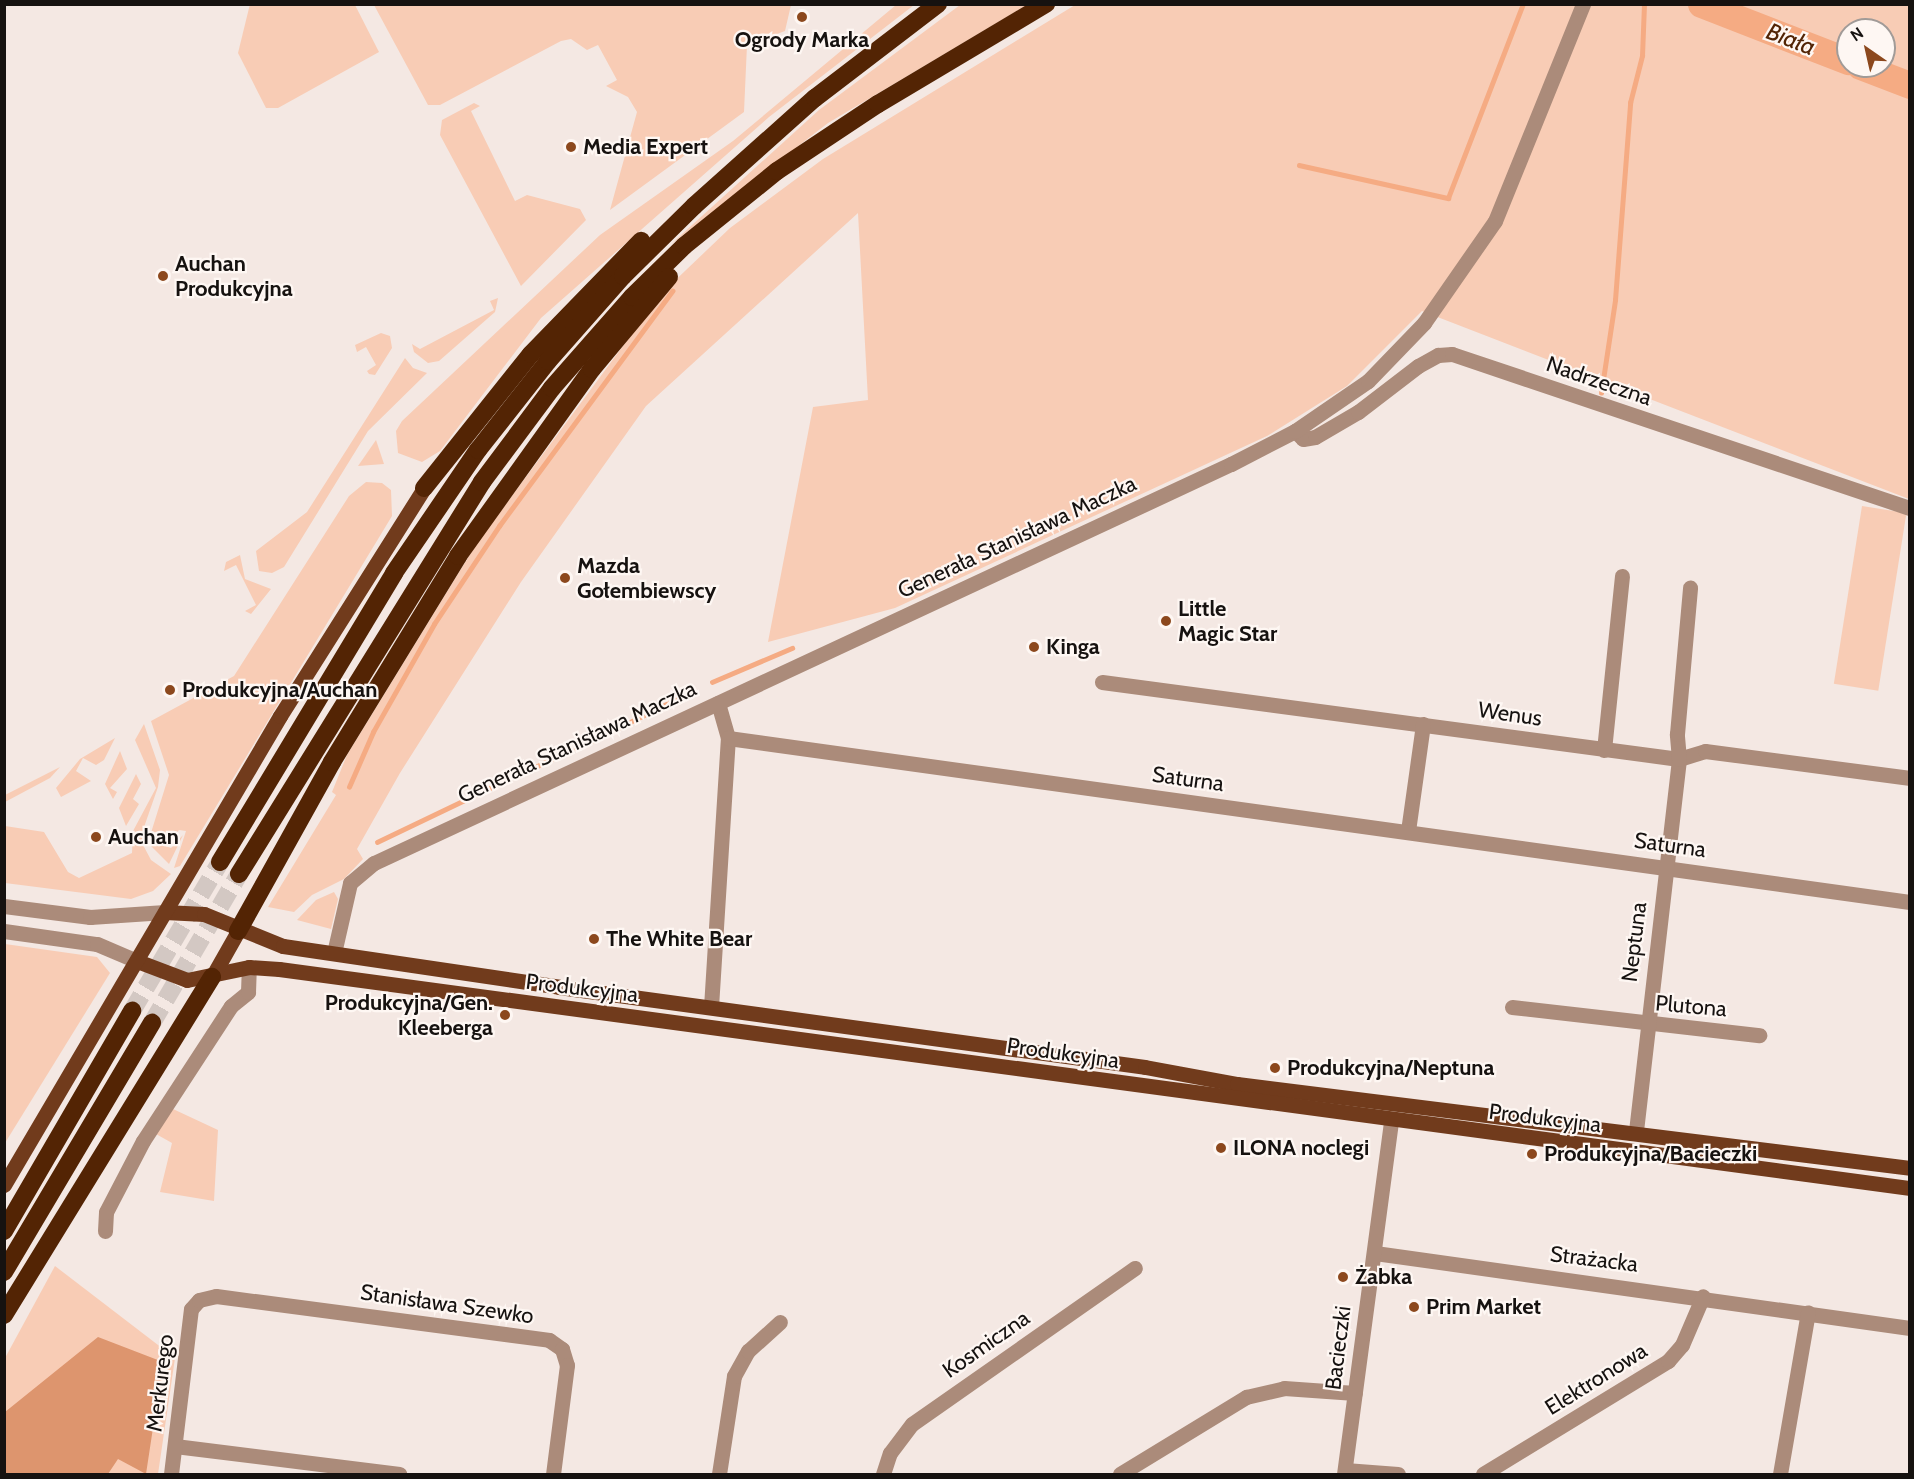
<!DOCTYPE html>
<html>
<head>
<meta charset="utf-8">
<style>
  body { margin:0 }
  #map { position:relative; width:1914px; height:1479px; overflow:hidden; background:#f4e8e3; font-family:Cabin,sans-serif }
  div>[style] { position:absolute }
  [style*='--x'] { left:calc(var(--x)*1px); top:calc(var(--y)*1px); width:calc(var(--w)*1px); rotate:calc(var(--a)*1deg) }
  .green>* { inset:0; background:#f8ccb5; transform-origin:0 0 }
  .forest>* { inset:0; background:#dd956e }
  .stream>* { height:4.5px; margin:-2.25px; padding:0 2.25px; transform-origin:2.25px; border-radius:2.25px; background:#f5ab83 }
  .river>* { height:27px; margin:-13.5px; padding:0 13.5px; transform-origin:13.5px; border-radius:13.5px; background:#f5ab83 }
  .highway-tunnel>* { height:18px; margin-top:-9px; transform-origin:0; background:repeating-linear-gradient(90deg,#d3c8c3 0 18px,transparent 0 27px) }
  .minor>* { height:15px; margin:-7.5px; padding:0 7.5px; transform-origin:7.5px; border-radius:7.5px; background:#ab8b7a }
  .major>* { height:15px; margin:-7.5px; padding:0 7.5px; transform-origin:7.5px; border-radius:7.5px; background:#713b1c }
  .highway>* { height:18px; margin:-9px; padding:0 9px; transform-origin:9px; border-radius:9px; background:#532404 }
  .dots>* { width:16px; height:16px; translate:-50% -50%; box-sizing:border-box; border:3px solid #fef7f3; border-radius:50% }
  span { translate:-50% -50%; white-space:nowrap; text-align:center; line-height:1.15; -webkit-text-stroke:4.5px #fef7f3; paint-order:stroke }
  .poi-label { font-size:22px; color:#161210; font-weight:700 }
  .left { translate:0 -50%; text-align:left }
  .right { translate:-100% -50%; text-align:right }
  .street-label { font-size:22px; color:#161210 }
  .water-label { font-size:24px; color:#522405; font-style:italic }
  .frame { position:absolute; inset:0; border:6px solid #161210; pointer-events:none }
  .north { position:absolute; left:1836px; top:18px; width:60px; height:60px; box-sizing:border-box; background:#fef7f3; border:2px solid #a19b98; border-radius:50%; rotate:326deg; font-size:16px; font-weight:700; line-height:24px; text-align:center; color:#161210 }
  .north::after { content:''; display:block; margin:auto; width:21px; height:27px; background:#8c481d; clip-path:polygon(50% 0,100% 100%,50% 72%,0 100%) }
</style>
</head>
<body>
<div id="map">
  <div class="green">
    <i style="clip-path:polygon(250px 4px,355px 5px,379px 52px,278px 108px,266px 108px,238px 53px)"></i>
    <i style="clip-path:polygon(374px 5px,791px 5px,785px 31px,747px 45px,744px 112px,610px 210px,637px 112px,628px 97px,606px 86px,617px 80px,598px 45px,587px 50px,571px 39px,561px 41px,440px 105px,428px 105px)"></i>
    <i style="clip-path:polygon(896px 5px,914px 5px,769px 117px,541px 318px,440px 451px,422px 462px,398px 453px,396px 431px,402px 421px,600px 235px,733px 141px)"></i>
    <i style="clip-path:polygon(960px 5px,1027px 5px,828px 123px,670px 245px,819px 110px)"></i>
    <i style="clip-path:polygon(evenodd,1075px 5px,1909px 5px,1909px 499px,1422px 311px,1347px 386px,1267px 436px,895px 608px,768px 642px,813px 407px,868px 400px,858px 213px,646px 406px,521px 582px,400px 773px,357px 849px,363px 859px,344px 879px,312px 895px,294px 912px,268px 907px,336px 795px,332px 792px,347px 755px,477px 543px,663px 292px,730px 228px,823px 159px,1075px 5px,1848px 30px,1884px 30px,1884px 66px,1848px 66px,1848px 30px)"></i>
    <i style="clip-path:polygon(474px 103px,480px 106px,471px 111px,515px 201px,527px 195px,580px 209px,586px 220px,521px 286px,440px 135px,442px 120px)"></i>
    <i style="clip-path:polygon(498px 298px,495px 312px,439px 361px,428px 363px,414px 352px,412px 344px,420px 349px,494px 310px,490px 301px)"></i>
    <i style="clip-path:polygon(381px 333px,390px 336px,392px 348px,375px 375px,369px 374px,367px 371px,376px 365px,366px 347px,357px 352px,355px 345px)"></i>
    <i style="clip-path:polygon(405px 358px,413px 368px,427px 373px,368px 431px,284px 567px,272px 573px,259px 571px,256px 551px,307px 512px)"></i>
    <i style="clip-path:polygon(376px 440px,384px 464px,358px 466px)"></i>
    <i style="clip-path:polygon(366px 482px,382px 483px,391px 490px,392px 516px,180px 866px,174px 868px,186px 831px,179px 830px,167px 843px,150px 836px,169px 775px,151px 721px,234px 676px,349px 496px)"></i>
    <i style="left:1862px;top:506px;width:45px;height:180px;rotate:9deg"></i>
    <i style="clip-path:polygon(240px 555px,245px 579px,271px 589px,251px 614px,245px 611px,256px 605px,236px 565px,224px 571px,226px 562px)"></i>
    <i style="clip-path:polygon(144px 724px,160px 770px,158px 787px,143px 830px,142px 843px,151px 860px,171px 874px,153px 891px,131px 899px,5px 883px,5px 826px,44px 832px,68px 872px,79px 878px,132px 853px,133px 831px,156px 788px,135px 740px)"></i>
    <i style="clip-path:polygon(115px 738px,104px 760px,96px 765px,83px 758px,76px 771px,91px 781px,61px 797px,56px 788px,80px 759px)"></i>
    <i style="clip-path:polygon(120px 751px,127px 769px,110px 788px,117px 792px,113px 799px,105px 784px)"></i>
    <i style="clip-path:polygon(60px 767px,50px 778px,5px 802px,5px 795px)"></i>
    <i style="clip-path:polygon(136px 774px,141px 784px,133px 799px,139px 804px,126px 826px,119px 808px)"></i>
    <i style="clip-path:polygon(183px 835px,169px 864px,150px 845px,149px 840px,171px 848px)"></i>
    <i style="clip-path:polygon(334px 892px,338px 899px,331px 929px,297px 920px,316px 900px)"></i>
    <i style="clip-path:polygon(5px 944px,97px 957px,110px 973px,5px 1143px)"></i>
    <i style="clip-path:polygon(173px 1109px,218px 1130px,214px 1201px,160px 1192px,172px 1143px,156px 1134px)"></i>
    <i style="clip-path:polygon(55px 1266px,175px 1358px,158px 1474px,5px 1474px,5px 1358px)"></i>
  </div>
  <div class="forest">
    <i style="clip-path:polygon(98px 1337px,163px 1362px,146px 1474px,118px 1459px,108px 1474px,5px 1474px,5px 1412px)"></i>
  </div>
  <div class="stream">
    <i style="--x:1299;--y:165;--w:153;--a:12.5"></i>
    <i style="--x:1448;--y:198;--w:208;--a:-68.9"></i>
    <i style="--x:1601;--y:393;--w:94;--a:-81.4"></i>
    <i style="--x:1615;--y:300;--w:198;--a:-85.6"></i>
    <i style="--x:1630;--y:103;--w:49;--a:-75.7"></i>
    <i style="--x:1642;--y:56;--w:52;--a:-87.8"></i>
    <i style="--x:712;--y:682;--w:87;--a:-23"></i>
    <i style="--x:610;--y:732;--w:81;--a:-26.3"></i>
    <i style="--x:576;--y:748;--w:20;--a:-24"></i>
    <i style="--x:523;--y:773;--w:39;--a:-26"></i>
    <i style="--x:349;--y:787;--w:60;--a:-66.4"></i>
    <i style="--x:373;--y:732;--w:124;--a:-60.5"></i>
    <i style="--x:434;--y:624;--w:118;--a:-56.4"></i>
    <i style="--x:499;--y:526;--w:292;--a:-53.6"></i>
    <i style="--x:377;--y:842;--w:132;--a:-25.6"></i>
  </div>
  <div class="river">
    <i style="--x:1701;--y:4;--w:158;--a:21.2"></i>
    <i style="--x:1860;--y:66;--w:53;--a:20.8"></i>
  </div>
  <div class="highway-tunnel">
    <i style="--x:132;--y:1011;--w:173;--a:-59.4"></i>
    <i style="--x:152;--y:1023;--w:173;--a:-59.7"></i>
  </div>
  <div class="minor">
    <i style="--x:1295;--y:431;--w:11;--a:45"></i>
    <i style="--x:1303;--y:439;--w:12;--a:-9"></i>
    <i style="--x:1315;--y:437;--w:50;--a:-30.2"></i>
    <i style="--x:1358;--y:412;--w:76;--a:-37.5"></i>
    <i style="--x:1418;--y:366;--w:23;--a:-29"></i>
    <i style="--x:1438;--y:355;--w:14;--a:-4"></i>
    <i style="--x:1452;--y:354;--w:483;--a:18.6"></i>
    <i style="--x:1102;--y:682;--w:582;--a:7.6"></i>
    <i style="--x:1679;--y:759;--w:27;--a:-17"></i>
    <i style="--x:1705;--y:751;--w:207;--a:7.5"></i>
    <i style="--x:718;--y:703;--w:36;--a:74"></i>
    <i style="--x:1604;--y:750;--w:175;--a:-84.1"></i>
    <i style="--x:1408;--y:831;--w:108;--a:-82"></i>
    <i style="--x:4;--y:906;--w:87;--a:7.3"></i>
    <i style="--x:90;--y:917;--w:75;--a:-3.8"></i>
    <i style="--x:4;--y:931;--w:94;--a:8"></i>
    <i style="--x:97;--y:944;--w:43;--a:23"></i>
    <i style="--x:334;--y:953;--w:72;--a:-77.1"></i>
    <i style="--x:350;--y:883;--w:31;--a:-40"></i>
    <i style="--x:374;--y:863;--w:945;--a:-24.97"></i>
    <i style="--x:1231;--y:464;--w:72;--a:-27.3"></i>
    <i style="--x:1295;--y:431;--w:88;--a:-34.4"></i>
    <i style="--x:1368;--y:381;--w:81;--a:-46"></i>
    <i style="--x:1424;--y:323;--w:124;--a:-55.2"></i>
    <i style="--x:1495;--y:221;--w:234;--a:-67.9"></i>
    <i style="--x:711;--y:1007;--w:270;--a:-86.4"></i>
    <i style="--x:728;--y:738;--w:1193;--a:7.9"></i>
    <i style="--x:1512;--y:1007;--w:249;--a:6.5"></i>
    <i style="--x:1636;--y:1131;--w:374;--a:-83.4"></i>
    <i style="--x:1679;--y:759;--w:25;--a:-95"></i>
    <i style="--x:1677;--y:734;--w:147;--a:-84.9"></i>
    <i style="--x:105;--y:1231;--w:19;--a:-87"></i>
    <i style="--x:106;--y:1212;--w:80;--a:-62.5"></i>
    <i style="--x:143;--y:1141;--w:161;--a:-56.9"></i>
    <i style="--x:231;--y:1006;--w:22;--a:-39"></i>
    <i style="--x:248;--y:992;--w:25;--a:-88"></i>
    <i style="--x:1375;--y:1253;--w:540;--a:7.98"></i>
    <i style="--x:175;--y:1446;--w:226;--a:7.1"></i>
    <i style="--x:1345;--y:1470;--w:53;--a:4.3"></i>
    <i style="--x:171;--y:1474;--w:166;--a:-83.1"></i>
    <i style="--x:191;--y:1309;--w:12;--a:-48"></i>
    <i style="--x:199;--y:1300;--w:17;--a:-13"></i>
    <i style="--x:216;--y:1296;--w:336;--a:7.5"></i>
    <i style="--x:549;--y:1340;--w:16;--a:35"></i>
    <i style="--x:562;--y:1349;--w:17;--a:73"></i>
    <i style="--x:567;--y:1365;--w:110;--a:97.3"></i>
    <i style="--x:719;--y:1474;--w:99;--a:-81.3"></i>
    <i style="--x:734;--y:1376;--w:29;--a:-61"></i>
    <i style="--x:748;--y:1351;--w:43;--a:-42.2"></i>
    <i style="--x:883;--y:1474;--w:22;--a:-72"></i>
    <i style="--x:890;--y:1453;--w:36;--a:-53"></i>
    <i style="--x:912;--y:1424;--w:272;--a:-35"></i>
    <i style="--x:1120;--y:1474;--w:148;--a:-31.4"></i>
    <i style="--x:1246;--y:1397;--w:39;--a:-13"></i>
    <i style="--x:1284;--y:1388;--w:71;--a:4"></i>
    <i style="--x:1344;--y:1474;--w:356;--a:-82.4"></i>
    <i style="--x:1483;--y:1474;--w:217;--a:-31.4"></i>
    <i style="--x:1668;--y:1361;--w:21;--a:-49"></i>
    <i style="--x:1682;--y:1345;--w:53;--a:-66.8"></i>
    <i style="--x:1780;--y:1474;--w:164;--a:-80.2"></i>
  </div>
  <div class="major">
    <i style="--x:165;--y:912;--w:39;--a:3"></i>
    <i style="--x:204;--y:914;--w:85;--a:22.1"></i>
    <i style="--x:283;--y:946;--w:279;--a:8.4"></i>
    <i style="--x:559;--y:987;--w:591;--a:7.77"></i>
    <i style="--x:1145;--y:1067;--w:94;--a:10.5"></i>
    <i style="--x:1237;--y:1084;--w:678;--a:7.11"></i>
    <i style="--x:137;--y:961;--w:53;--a:20.8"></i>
    <i style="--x:187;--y:980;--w:63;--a:-11.8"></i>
    <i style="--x:249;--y:967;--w:30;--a:4"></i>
    <i style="--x:279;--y:969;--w:1646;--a:7.65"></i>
    <i style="--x:212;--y:977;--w:53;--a:-60.5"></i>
    <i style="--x:4;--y:1185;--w:544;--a:-59.52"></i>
    <i style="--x:280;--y:716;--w:270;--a:-57.7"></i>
  </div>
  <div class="highway">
    <i style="--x:424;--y:488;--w:171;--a:-51.4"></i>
    <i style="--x:531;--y:354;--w:158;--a:-45.8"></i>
    <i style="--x:220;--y:862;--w:337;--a:-58.9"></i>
    <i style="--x:394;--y:573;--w:149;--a:-55.7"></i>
    <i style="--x:478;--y:450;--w:113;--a:-51.8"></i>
    <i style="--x:548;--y:361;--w:113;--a:-48.6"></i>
    <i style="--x:623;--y:276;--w:100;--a:-44.6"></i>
    <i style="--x:694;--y:206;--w:162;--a:-41.8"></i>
    <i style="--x:815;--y:98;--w:155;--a:-37.4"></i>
    <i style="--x:239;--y:874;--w:461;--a:-58.2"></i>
    <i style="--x:482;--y:482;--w:117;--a:-53.3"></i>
    <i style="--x:552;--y:388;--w:121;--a:-48.7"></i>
    <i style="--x:632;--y:297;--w:73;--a:-44.4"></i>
    <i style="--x:684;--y:246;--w:119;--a:-38.9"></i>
    <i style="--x:777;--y:171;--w:121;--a:-33.6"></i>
    <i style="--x:878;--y:104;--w:196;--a:-30.8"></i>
    <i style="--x:238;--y:931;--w:193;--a:-60.9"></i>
    <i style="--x:332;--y:762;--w:241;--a:-58.5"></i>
    <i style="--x:458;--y:556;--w:230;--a:-54.4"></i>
    <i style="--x:592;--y:369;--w:120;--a:-50.1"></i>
    <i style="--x:4;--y:1231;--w:255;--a:-59.8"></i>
    <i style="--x:4;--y:1272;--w:290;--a:-59.3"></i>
    <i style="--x:4;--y:1315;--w:397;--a:-58.4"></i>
  </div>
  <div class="dots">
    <i style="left:802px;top:17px;background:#8c481d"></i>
    <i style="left:571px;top:147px;background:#8c481d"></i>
    <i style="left:163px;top:276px;background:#8c481d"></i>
    <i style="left:565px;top:578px;background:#8c481d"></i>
    <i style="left:1166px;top:621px;background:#8c481d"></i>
    <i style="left:1034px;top:647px;background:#8c481d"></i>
    <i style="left:170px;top:690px;background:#8c481d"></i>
    <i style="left:96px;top:837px;background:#8c481d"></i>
    <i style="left:594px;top:939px;background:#8c481d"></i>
    <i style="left:505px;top:1015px;background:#8c481d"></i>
    <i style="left:1275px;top:1068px;background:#8c481d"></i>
    <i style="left:1221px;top:1148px;background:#8c481d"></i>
    <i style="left:1532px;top:1154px;background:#8c481d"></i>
    <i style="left:1343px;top:1277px;background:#8c481d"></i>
    <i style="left:1414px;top:1307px;background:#8c481d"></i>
  </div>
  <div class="poi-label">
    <span style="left:802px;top:40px">Ogrody Marka</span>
    <span class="left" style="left:583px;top:147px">Media Expert</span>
    <span class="left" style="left:175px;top:276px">Auchan<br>Produkcyjna</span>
    <span class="left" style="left:577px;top:578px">Mazda<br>Gołembiewscy</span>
    <span class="left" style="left:1178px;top:621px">Little<br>Magic Star</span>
    <span class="left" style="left:1046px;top:647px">Kinga</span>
    <span class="left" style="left:182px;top:690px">Produkcyjna/Auchan</span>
    <span class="left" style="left:108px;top:837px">Auchan</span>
    <span class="left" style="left:606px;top:939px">The White Bear</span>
    <span class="right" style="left:493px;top:1015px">Produkcyjna/Gen.<br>Kleeberga</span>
    <span class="left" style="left:1287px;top:1068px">Produkcyjna/Neptuna</span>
    <span class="left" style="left:1233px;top:1148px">ILONA noclegi</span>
    <span class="left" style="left:1544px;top:1154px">Produkcyjna/Bacieczki</span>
    <span class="left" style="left:1355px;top:1277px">Żabka</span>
    <span class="left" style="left:1426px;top:1307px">Prim Market</span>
  </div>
  <div class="street-label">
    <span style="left:1599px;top:381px;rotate:19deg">Nadrzeczna</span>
    <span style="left:1017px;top:537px;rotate:-25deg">Generała Stanisława Maczka</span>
    <span style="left:1510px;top:714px;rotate:8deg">Wenus</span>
    <span style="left:577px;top:742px;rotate:-25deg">Generała Stanisława Maczka</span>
    <span style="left:1188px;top:779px;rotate:8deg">Saturna</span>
    <span style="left:1670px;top:845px;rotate:8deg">Saturna</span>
    <span style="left:1634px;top:942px;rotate:-83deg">Neptuna</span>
    <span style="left:582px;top:988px;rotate:7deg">Produkcyjna</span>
    <span style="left:1691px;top:1006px;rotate:5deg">Plutona</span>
    <span style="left:1063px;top:1053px;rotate:8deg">Produkcyjna</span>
    <span style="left:1545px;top:1118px;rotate:7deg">Produkcyjna</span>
    <span style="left:1594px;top:1259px;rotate:7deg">Strażacka</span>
    <span style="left:447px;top:1304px;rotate:8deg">Stanisława Szewko</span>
    <span style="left:986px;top:1344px;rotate:-35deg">Kosmiczna</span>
    <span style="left:1338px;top:1348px;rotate:-83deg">Bacieczki</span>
    <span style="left:1596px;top:1379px;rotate:-32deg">Elektronowa</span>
    <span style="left:160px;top:1383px;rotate:-83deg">Merkurego</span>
  </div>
  <div class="water-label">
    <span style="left:1791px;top:39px;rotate:21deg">Biała</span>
  </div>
  <div class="frame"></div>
  <div class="north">N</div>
</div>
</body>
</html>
